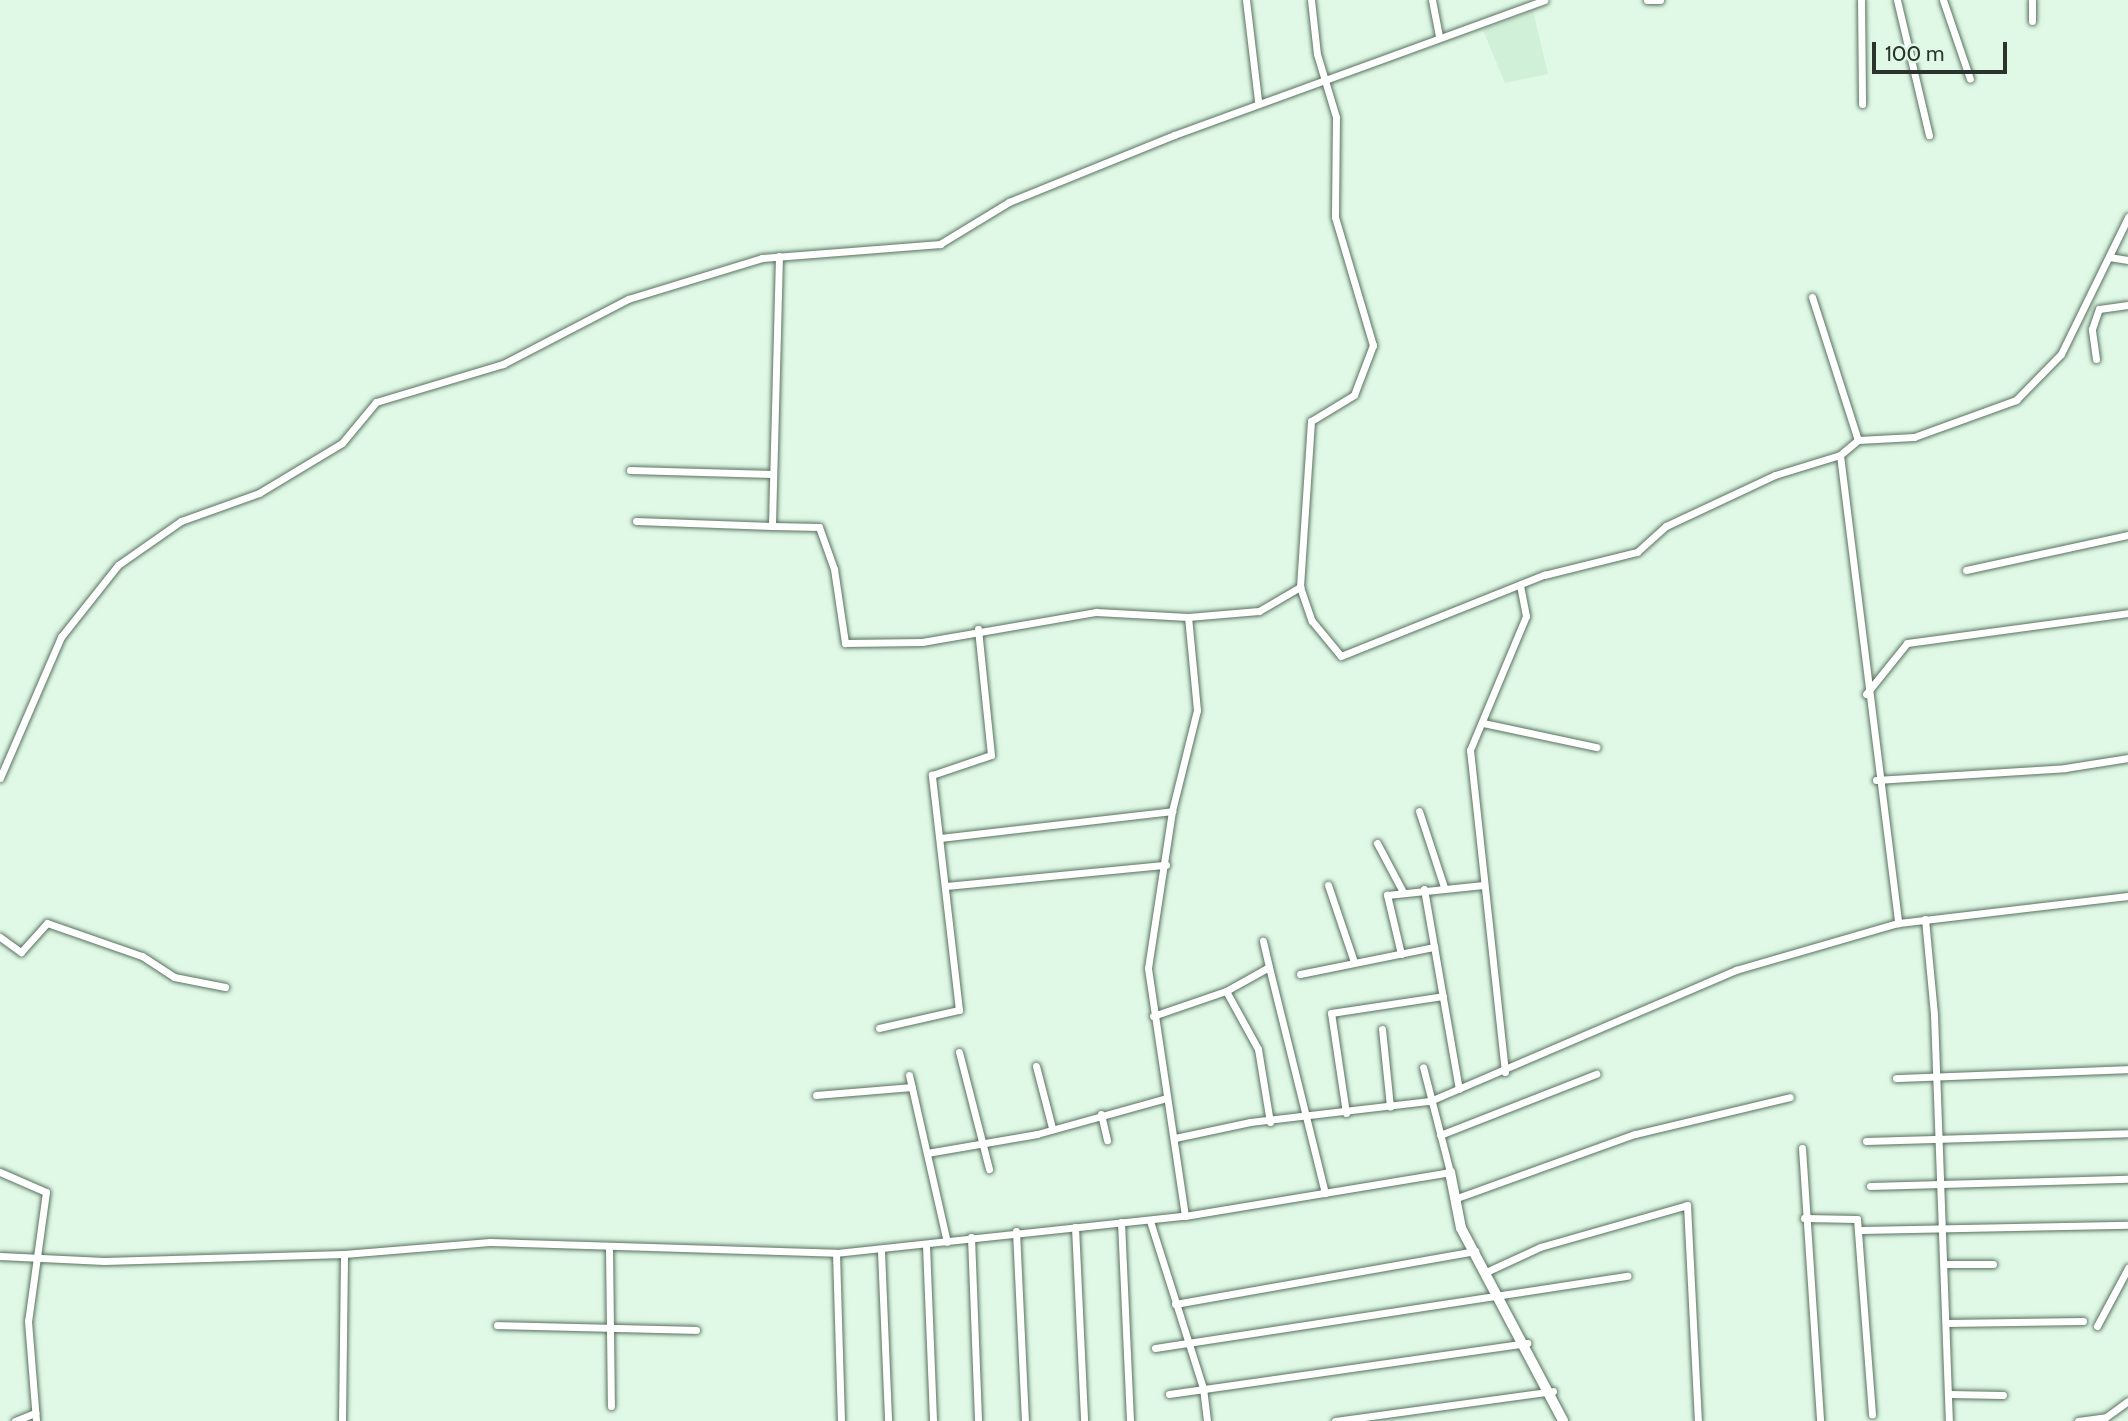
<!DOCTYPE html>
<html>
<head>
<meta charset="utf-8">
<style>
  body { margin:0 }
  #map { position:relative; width:2128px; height:1421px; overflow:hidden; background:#dff9e6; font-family:Cabin,sans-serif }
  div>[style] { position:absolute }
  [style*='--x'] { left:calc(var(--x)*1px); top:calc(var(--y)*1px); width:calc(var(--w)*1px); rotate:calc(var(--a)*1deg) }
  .built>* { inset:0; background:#d0f0d8 }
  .roads { filter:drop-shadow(0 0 2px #5a7160) drop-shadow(0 0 2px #5a7160) }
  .street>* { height:7px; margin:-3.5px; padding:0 3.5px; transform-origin:3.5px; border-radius:3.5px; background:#fff }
  .secondary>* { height:10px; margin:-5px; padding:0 5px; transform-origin:5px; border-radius:5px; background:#fff }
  span { translate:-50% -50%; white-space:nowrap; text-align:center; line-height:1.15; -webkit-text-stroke:5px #dff9e6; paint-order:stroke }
  .scale { position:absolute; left:1872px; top:42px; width:135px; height:32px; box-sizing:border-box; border:4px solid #2a332c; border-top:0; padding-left:9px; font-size:21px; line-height:24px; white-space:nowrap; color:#2a332c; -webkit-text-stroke:5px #dff9e6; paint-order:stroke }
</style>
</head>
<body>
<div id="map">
  <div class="built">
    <i style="clip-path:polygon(1533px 11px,1548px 74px,1505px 83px,1483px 30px)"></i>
  </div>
  <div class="roads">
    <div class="street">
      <i style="--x:1246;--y:0;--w:102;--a:83.2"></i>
      <i style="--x:1311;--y:0;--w:54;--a:83.7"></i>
      <i style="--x:1317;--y:54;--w:66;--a:73.2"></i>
      <i style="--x:1336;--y:117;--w:100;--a:90.6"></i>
      <i style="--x:1335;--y:217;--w:134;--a:73.5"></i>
      <i style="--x:1373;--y:345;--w:53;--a:110.8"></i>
      <i style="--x:1354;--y:395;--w:50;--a:148.8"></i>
      <i style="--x:1311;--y:421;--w:166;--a:93.8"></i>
      <i style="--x:1300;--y:587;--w:36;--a:71"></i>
      <i style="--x:1312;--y:621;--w:45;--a:50.4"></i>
      <i style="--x:1341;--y:656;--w:219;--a:-21.8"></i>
      <i style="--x:1544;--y:575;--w:96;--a:-13.9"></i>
      <i style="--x:1637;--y:552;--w:39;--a:-42"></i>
      <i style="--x:1666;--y:526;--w:120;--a:-25.1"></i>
      <i style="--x:1775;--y:475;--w:68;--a:-17.1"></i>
      <i style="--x:1840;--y:455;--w:23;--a:-40"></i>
      <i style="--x:1858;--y:440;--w:56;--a:-3.1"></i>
      <i style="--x:1914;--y:437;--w:109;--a:-19.9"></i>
      <i style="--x:2016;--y:400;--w:64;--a:-45.6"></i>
      <i style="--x:2061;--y:354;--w:153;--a:-63.9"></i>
      <i style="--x:1432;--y:0;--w:37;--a:79"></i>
      <i style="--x:1647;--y:0;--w:13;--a:0"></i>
      <i style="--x:1861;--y:0;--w:104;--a:89.4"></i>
      <i style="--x:1897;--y:0;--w:139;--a:76.7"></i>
      <i style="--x:1943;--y:0;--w:83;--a:71.1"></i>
      <i style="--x:2032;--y:0;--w:21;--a:90"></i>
      <i style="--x:779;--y:256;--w:270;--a:91.5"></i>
      <i style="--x:772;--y:526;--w:47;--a:1.2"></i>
      <i style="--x:819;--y:527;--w:45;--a:70.3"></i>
      <i style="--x:834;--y:569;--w:75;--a:81.5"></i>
      <i style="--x:845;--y:643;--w:77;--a:-0.7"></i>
      <i style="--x:922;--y:642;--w:177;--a:-9.8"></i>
      <i style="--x:1096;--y:612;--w:92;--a:3.1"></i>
      <i style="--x:1188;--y:617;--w:71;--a:-4.8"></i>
      <i style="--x:1259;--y:611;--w:48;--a:-30.3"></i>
      <i style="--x:2109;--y:257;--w:19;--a:9"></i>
      <i style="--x:1812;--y:297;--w:150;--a:72.2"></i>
      <i style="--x:2096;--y:359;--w:30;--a:-98"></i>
      <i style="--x:2092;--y:329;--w:21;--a:-71"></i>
      <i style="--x:2099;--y:309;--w:29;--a:-8"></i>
      <i style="--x:1840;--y:455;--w:472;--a:82.9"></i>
      <i style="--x:630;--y:470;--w:143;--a:1.6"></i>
      <i style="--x:636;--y:521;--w:136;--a:2.1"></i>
      <i style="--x:1966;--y:570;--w:166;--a:-12.2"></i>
      <i style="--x:1866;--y:694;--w:65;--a:-51.2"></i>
      <i style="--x:1907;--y:643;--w:223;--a:-7.7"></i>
      <i style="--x:1483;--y:723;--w:116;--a:12"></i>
      <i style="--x:0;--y:778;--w:154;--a:-66.6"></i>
      <i style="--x:61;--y:637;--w:92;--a:-51.6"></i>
      <i style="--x:118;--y:565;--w:77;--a:-34.9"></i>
      <i style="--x:181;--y:521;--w:83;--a:-19.7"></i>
      <i style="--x:259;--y:493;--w:97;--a:-31.1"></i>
      <i style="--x:342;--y:443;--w:53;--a:-50.3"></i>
      <i style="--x:376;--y:402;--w:133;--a:-16.7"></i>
      <i style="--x:503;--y:364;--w:141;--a:-27.5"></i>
      <i style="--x:628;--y:299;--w:140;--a:-17"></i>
      <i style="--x:762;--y:258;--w:179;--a:-4.5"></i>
      <i style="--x:940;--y:244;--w:81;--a:-31.3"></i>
      <i style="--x:1009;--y:202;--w:178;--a:-22.1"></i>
      <i style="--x:1174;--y:135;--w:394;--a:-20"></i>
      <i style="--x:1876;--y:780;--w:189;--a:-3.6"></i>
      <i style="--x:2065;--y:768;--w:64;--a:-9"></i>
      <i style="--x:1419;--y:811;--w:80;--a:71.8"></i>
      <i style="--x:940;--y:838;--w:234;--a:-6.6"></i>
      <i style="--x:1377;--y:843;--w:55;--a:62"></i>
      <i style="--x:1328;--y:885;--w:81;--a:71.3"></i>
      <i style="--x:946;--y:886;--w:221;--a:-5.5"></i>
      <i style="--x:1424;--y:889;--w:203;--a:80.1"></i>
      <i style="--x:1925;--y:919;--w:96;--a:84.6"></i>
      <i style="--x:1934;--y:1015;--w:406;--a:87.9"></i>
      <i style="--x:0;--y:937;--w:26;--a:36"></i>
      <i style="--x:21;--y:952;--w:39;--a:-48"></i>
      <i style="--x:47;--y:923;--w:101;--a:19.2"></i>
      <i style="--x:142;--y:956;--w:38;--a:33"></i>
      <i style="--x:174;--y:977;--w:52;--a:11.1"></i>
      <i style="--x:1401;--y:954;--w:61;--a:-103.3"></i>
      <i style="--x:1387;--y:895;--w:97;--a:-5.9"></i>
      <i style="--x:1269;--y:967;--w:233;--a:76.1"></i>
      <i style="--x:1300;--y:974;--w:137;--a:-11.4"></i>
      <i style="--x:1226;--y:991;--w:66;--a:61.1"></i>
      <i style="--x:1258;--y:1049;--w:74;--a:80.7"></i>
      <i style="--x:1153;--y:1016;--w:77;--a:-18.9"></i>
      <i style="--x:1226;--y:991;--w:49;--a:-29.2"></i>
      <i style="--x:1269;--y:967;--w:27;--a:-103"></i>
      <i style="--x:879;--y:1028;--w:82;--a:-12.7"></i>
      <i style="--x:959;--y:1010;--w:237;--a:-96.6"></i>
      <i style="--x:932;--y:775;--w:62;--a:-18.7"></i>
      <i style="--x:991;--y:755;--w:127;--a:-95.9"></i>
      <i style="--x:1382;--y:1029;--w:78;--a:84.1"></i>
      <i style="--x:959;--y:1052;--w:121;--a:75.6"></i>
      <i style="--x:1036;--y:1066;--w:64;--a:75.5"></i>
      <i style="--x:1505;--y:1072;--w:324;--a:-96.2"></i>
      <i style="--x:1470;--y:750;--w:145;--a:-67.3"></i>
      <i style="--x:1526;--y:616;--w:32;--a:-101"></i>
      <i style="--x:909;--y:1075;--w:171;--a:77.2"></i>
      <i style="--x:1896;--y:1078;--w:232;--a:-2.2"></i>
      <i style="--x:816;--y:1095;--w:96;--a:-4.8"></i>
      <i style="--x:1346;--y:1113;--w:101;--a:-98.5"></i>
      <i style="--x:1331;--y:1013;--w:113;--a:-8.6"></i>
      <i style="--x:1101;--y:1114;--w:27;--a:77"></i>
      <i style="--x:1440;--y:1135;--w:168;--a:-21.4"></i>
      <i style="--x:1175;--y:1138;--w:77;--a:-12"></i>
      <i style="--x:1250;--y:1122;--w:181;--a:-6.7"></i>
      <i style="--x:1430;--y:1101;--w:333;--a:-23.2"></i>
      <i style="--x:1736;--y:970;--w:169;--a:-16.2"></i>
      <i style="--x:1898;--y:923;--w:232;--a:-6.7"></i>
      <i style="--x:1866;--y:1141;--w:262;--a:-1.7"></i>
      <i style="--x:1802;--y:1148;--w:274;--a:86.2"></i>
      <i style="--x:927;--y:1153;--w:112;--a:-9.8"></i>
      <i style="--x:1037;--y:1134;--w:135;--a:-15.5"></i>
      <i style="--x:0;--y:1172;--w:50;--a:23.5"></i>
      <i style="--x:46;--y:1192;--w:130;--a:97.9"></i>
      <i style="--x:28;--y:1321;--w:100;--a:85.4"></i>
      <i style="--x:1870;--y:1186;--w:258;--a:-1.6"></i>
      <i style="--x:1454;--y:1199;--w:192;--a:-19.8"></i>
      <i style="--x:1635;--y:1134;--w:159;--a:-13.4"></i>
      <i style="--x:1185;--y:1216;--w:251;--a:-98.5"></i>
      <i style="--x:1148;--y:968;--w:159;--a:-81.3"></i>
      <i style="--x:1172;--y:811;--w:104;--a:-76.1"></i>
      <i style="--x:1197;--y:710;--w:93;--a:-95.5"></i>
      <i style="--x:1804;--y:1218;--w:53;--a:1.1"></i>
      <i style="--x:1857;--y:1219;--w:196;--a:85.6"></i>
      <i style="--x:1150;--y:1221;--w:175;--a:72.4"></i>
      <i style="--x:1203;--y:1388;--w:33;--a:83"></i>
      <i style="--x:1121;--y:1222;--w:199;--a:87.4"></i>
      <i style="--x:1075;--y:1227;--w:194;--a:87.3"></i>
      <i style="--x:1861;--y:1230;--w:267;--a:-1.1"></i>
      <i style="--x:1016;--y:1231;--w:190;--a:87.3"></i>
      <i style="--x:971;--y:1237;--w:184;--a:87.8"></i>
      <i style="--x:926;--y:1245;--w:176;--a:87.7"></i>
      <i style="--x:609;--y:1248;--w:158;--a:89.3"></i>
      <i style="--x:881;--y:1251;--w:170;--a:87.6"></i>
      <i style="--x:836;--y:1253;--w:168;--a:88.3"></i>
      <i style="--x:0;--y:1256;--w:104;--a:2.8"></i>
      <i style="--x:104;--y:1261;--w:240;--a:-1.7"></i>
      <i style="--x:344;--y:1254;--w:146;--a:-4.7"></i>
      <i style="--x:490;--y:1242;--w:346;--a:1.8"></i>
      <i style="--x:836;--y:1253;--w:351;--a:-6.1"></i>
      <i style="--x:1185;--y:1216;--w:269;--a:-9.4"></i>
      <i style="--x:1450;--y:1172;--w:108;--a:-104.4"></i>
      <i style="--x:1944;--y:1264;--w:49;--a:0"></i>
      <i style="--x:1486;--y:1272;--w:60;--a:-24.8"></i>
      <i style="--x:1540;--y:1247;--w:153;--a:-15.9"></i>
      <i style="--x:1687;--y:1205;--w:216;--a:87.1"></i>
      <i style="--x:1175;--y:1304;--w:305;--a:-10"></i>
      <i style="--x:1946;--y:1323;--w:137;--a:-0.8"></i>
      <i style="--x:497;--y:1325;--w:199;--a:1.4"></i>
      <i style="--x:2097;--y:1326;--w:66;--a:-61.9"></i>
      <i style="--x:1155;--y:1348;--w:478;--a:-8.7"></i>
      <i style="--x:1169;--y:1394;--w:362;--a:-8.1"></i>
      <i style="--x:1949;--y:1394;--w:54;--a:1.1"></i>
      <i style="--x:15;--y:1421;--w:22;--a:-22"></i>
      <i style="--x:342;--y:1421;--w:167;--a:-89.3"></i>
      <i style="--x:1335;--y:1421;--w:220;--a:-7.8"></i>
      <i style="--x:2078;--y:1421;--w:28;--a:-8"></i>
      <i style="--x:2106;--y:1417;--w:27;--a:-36"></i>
    </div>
    <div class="secondary">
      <i style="--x:1450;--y:1172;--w:57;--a:78.9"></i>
      <i style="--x:1461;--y:1228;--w:218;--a:62.1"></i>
    </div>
  </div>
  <div class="scale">100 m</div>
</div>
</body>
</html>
